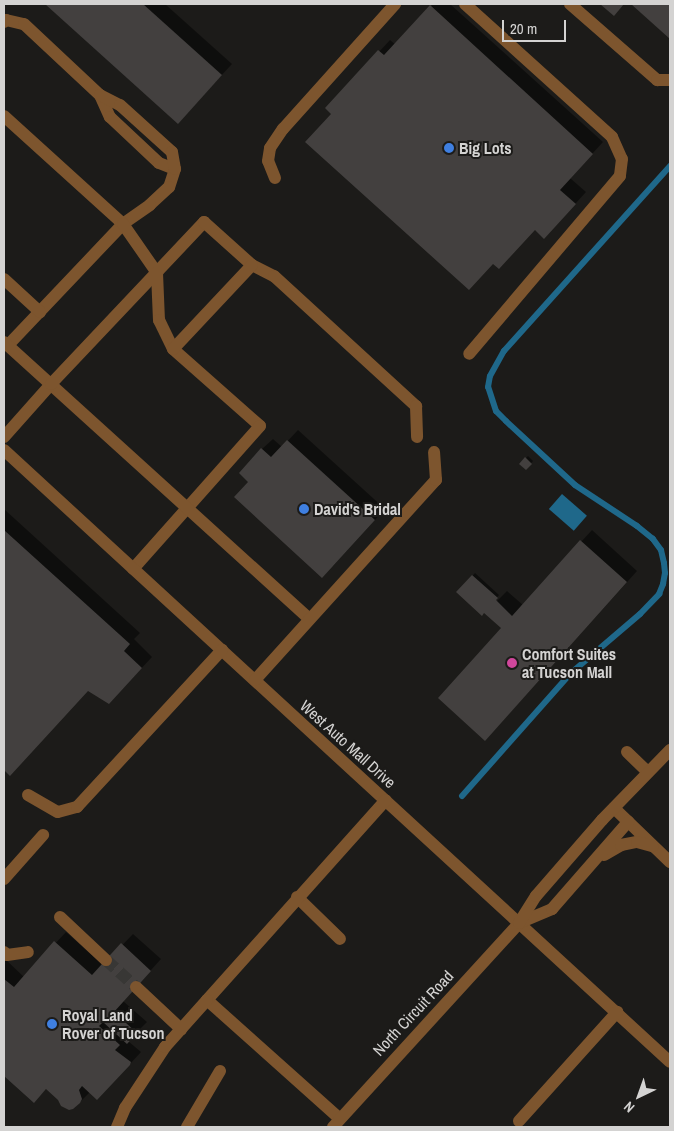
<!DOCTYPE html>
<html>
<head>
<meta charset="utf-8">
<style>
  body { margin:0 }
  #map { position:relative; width:674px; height:1131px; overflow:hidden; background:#1c1b19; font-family:"Archivo Narrow",sans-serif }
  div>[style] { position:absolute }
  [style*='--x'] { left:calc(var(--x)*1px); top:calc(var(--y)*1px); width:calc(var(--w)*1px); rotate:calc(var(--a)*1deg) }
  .water>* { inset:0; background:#1f688a; transform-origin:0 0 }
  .shadow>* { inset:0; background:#0007 }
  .stream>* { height:6px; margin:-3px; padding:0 3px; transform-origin:3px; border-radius:3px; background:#1f688a }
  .building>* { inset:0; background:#43403f }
  .minor-tunnel>* { height:12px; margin-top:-6px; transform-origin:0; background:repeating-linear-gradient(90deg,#383735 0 12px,transparent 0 18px) }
  .minor>* { height:12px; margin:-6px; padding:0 6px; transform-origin:6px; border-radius:6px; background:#7d552e }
  .dots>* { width:14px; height:14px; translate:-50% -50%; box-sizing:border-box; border:2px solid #1c1b19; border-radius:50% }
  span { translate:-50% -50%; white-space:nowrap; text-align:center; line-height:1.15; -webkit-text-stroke:4px #1c1b19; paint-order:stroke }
  .poi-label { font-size:16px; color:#d4d3d2; font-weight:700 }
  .left { translate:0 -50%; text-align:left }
  .street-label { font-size:16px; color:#d4d3d2 }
  .frame { position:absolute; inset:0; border:5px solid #d4d3d2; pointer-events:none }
  .north { position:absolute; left:614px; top:1071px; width:50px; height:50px; -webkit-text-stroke:4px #1c1b19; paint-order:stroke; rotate:222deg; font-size:14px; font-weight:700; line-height:20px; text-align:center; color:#d4d3d2 }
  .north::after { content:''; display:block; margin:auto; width:18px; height:22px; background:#d4d3d2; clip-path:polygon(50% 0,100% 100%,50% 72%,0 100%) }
  .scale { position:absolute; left:502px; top:20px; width:64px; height:22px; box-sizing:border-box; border:2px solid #d4d3d2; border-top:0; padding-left:6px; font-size:15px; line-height:18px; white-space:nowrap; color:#d4d3d2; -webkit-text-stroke:4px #1c1b19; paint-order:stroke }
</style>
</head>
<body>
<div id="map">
  <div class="water">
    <i style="left:562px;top:494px;width:33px;height:20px;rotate:41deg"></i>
  </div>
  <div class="shadow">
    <i style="clip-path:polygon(47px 4px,165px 4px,232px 64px,178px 122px)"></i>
    <i style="clip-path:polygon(433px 4px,450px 4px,603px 142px,570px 178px,586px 192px,555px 226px,535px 229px,327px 108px,390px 40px,396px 45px)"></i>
    <i style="clip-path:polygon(633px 4px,670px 4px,670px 38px)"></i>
    <i style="clip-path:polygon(298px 430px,385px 509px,333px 566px,250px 482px,262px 449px,273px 439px,282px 447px)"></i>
    <i style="clip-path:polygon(528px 456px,533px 461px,526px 469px,520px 464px)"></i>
    <i style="clip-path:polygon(4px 509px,140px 633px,134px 639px,152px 657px,109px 703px,88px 689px,10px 774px,4px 769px)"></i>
    <i style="clip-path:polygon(592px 530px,637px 571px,496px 728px,503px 628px,458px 592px,475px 573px,499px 595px,494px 601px,495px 603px,507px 591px,523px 605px)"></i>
    <i style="clip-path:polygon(66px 932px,103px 965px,133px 934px,161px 959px,123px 1001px,147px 1022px,128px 1041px,141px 1052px,108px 1088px,90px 1092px,80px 1102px,65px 1107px,47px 1088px,34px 1101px,4px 1075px,6px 1071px,4px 1069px,4px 958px,24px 977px)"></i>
  </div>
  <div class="stream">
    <i style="--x:462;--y:796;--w:164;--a:-48.5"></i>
    <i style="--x:571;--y:673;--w:91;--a:-40.5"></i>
    <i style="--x:640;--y:614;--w:28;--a:-46"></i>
    <i style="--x:659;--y:594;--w:11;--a:-68"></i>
    <i style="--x:663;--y:584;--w:11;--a:-80"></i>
    <i style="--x:665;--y:573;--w:10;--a:-96"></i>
    <i style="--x:664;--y:563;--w:13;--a:-103"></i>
    <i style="--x:661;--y:550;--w:14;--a:-126"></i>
    <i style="--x:653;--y:539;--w:21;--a:-141"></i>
    <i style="--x:637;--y:526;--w:74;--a:-146.5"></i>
    <i style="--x:575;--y:485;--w:94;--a:-137.2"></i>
    <i style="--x:506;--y:421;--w:14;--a:-135"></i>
    <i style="--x:496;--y:411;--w:25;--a:-108"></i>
    <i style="--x:488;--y:387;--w:11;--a:-80"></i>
    <i style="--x:490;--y:376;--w:29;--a:-61"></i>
    <i style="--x:504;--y:351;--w:249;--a:-48.1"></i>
  </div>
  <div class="building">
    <i style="clip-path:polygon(45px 4px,143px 4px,222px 75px,178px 124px)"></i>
    <i style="clip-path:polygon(600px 4px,624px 4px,614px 16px)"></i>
    <i style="clip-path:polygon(631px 4px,670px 4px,670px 39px)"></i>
    <i style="clip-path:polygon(430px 5px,593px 154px,560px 190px,576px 204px,544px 239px,535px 230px,499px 269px,493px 264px,469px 290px,305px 142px,331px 114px,325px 108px,378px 50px,384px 55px)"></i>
    <i style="clip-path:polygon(287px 440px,375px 520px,322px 578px,234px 497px,248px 482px,239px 473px,261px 448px,271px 457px)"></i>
    <i style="clip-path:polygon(525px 457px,532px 464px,526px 470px,519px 464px)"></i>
    <i style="clip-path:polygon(4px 530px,130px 644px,124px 651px,142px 668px,109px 704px,88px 691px,10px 776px,4px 770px)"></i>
    <i style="clip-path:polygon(580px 540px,627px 582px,485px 741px,438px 698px,501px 628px,484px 613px,482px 616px,456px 592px,472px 575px,498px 598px,496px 600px,512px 616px)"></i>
    <i style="clip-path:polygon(54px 941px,92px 975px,121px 943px,151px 971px,114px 1012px,137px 1033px,127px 1044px,103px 1022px,99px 1026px,120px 1045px,115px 1050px,131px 1062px,130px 1065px,97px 1100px,82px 1086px,79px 1090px,82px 1099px,80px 1103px,73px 1109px,69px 1110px,61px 1106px,58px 1100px,46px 1089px,34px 1103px,4px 1076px,4px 979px,14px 987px)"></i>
  </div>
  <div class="minor-tunnel">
    <i style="--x:106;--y:960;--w:40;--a:42"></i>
  </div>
  <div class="minor">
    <i style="--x:465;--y:4;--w:198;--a:42.1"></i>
    <i style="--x:612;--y:137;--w:24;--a:66"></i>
    <i style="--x:622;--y:159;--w:17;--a:97"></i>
    <i style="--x:620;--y:176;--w:233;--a:130.3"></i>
    <i style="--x:570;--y:4;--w:116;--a:41.1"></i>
    <i style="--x:657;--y:80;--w:13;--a:0"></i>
    <i style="--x:4;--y:22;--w:3;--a:-45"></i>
    <i style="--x:6;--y:20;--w:18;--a:13"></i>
    <i style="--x:24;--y:24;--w:104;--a:43.1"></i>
    <i style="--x:100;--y:95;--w:24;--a:66"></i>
    <i style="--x:110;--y:117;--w:67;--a:43.2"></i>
    <i style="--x:159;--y:163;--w:17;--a:21"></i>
    <i style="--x:175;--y:169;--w:19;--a:108"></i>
    <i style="--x:169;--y:187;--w:26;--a:137"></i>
    <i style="--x:150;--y:205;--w:33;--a:145"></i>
    <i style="--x:123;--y:224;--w:167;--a:133.5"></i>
    <i style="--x:100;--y:95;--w:22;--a:27"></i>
    <i style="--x:120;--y:105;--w:70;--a:42.1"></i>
    <i style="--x:172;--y:152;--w:17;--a:80"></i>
    <i style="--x:4;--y:116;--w:161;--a:42.2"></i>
    <i style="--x:123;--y:224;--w:60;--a:55.2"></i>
    <i style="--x:157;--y:273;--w:47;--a:87.6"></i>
    <i style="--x:159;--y:320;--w:32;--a:64"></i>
    <i style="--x:173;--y:349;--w:116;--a:41.5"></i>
    <i style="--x:260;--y:426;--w:191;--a:131.6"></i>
    <i style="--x:275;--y:178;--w:18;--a:-112"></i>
    <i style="--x:268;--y:161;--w:13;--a:-81"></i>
    <i style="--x:270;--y:148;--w:23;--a:-56"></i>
    <i style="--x:283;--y:129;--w:168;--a:-48.1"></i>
    <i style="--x:252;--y:265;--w:25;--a:27"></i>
    <i style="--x:274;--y:276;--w:193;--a:42.5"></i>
    <i style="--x:416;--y:406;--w:31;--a:88"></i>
    <i style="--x:4;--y:279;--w:49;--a:42.5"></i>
    <i style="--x:4;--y:342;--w:412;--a:42.2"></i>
    <i style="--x:4;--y:437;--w:71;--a:-48.4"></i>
    <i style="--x:51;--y:384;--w:223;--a:-46.6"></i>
    <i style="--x:204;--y:222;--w:64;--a:41.9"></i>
    <i style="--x:252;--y:265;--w:115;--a:133.2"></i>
    <i style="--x:4;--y:450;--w:904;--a:42.58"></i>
    <i style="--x:255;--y:680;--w:270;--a:-47.9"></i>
    <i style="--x:436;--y:480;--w:28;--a:-94"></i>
    <i style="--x:627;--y:752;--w:29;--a:44"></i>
    <i style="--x:28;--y:795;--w:34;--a:30"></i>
    <i style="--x:58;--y:812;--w:20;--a:-15"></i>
    <i style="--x:77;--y:807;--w:214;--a:-47.3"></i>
    <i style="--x:614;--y:808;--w:78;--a:44"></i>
    <i style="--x:604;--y:855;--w:20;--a:-30"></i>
    <i style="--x:621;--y:845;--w:16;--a:-11"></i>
    <i style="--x:637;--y:842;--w:16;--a:15"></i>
    <i style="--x:4;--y:879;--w:59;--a:-48.4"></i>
    <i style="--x:297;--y:897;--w:60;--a:44.3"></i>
    <i style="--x:60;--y:917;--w:63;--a:43.1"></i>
    <i style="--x:519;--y:923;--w:36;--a:-23"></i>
    <i style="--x:552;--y:909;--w:116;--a:-48.9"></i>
    <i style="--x:4;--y:952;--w:4;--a:45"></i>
    <i style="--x:7;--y:955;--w:21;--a:-8"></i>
    <i style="--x:136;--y:987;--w:62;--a:43"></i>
    <i style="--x:339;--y:1118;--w:177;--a:-138.2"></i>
    <i style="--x:207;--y:1000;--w:268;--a:-48.2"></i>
    <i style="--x:519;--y:1121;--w:147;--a:-48"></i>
    <i style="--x:117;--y:1127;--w:21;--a:-67"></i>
    <i style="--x:125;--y:1108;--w:73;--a:-56.7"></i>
    <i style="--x:165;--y:1047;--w:63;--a:-48.2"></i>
    <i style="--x:187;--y:1127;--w:65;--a:-59.5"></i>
    <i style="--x:333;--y:1127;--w:276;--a:-47.6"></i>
    <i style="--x:519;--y:923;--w:32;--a:-58"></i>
    <i style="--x:536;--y:896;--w:101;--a:-49"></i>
    <i style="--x:602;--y:820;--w:98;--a:-45.8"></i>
  </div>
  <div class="dots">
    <i style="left:449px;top:148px;background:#3f7fe0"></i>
    <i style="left:304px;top:509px;background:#3f7fe0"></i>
    <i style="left:512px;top:663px;background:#d1479c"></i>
    <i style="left:52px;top:1024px;background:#3f7fe0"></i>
  </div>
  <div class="poi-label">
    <span class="left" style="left:459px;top:148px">Big Lots</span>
    <span class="left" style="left:314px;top:509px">David's Bridal</span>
    <span class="left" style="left:522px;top:663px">Comfort Suites<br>at Tucson Mall</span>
    <span class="left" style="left:62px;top:1024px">Royal Land<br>Rover of Tucson</span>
  </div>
  <div class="street-label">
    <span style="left:348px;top:744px;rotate:42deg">West Auto Mall Drive</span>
    <span style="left:413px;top:1013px;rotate:-47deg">North Circuit Road</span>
  </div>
  <div class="frame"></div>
  <div class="north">N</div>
  <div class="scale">20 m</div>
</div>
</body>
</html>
